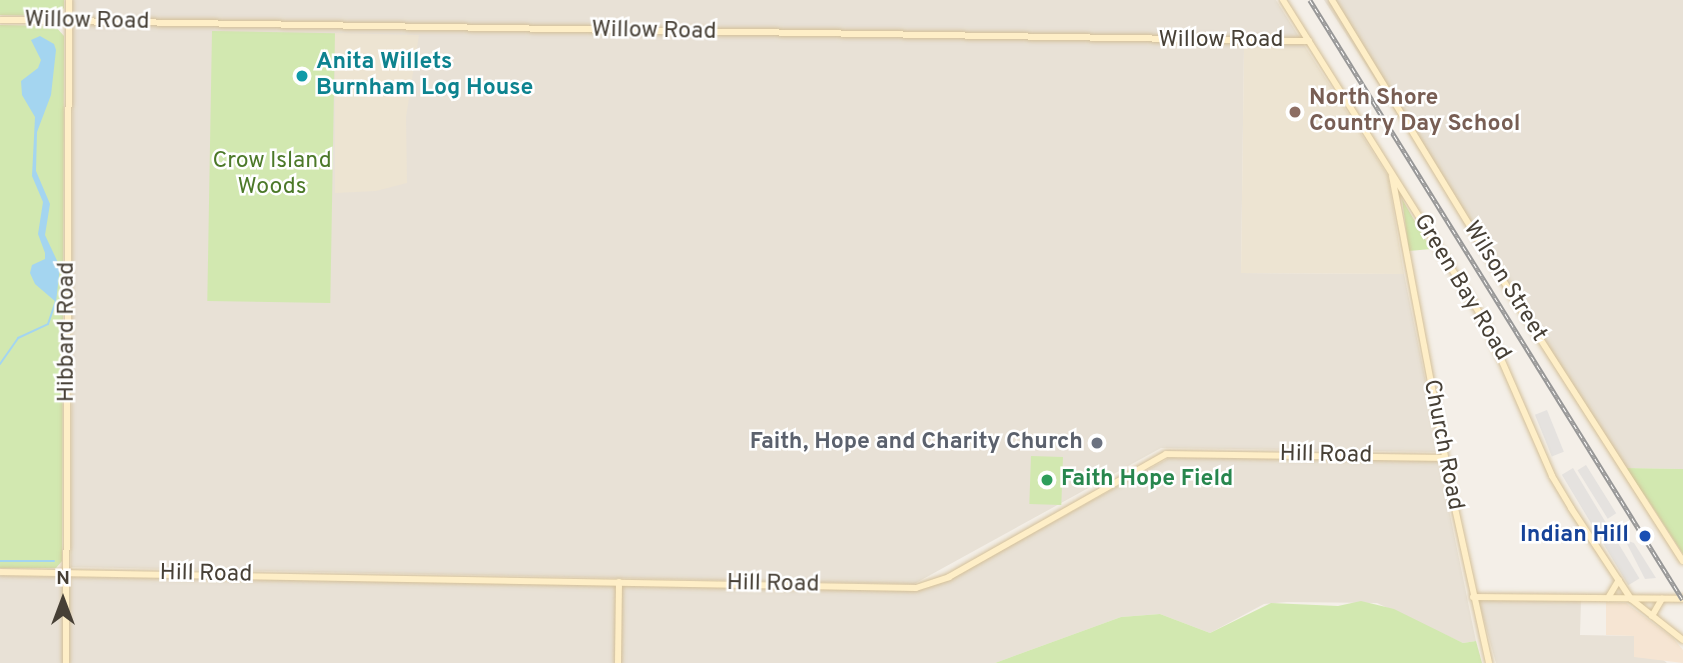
<!DOCTYPE html>
<html>
<head>
<meta charset="utf-8">
<style>
  body { margin:0 }
  #map { position:relative; width:1683px; height:663px; overflow:hidden; background:#f4efe8; font-family:Overpass,sans-serif }
  div>[style] { position:absolute }
  [style*='--x'] { left:calc(var(--x)*1px); top:calc(var(--y)*1px); width:calc(var(--w)*1px); rotate:calc(var(--a)*1deg) }
  .residential>* { inset:0; background:#e8e1d6 }
  .commercial>* { inset:0; background:#f6e5d3 }
  .education>* { inset:0; background:#ede4d2 }
  .green>* { inset:0; background:#d2e8b0; transform-origin:0 0 }
  .parking>* { inset:0; background:#e5e2df; transform-origin:0 0 }
  .water>* { inset:0; background:#a4d5f0 }
  .stream>* { height:2px; margin:-1px; padding:0 1px; transform-origin:1px; border-radius:1px; background:#a4d5f0 }
  .roads { filter:drop-shadow(0 0 2px #d4c098) drop-shadow(0 0 2px #d4c098) }
  .secondary>* { height:6px; margin:-3px; padding:0 3px; transform-origin:3px; border-radius:3px; background:#feeec7 }
  .rail>* { height:4.5px; margin-top:-2.25px; transform-origin:0; background:repeating-linear-gradient(90deg,#fff 0 5px,#979797 0 10px); box-sizing:border-box; border-block:2px solid #979797 }
  .dots>* { width:19px; height:19px; translate:-50% -50%; box-sizing:border-box; border:4px solid #fff; border-radius:50% }
  span { translate:-50% -50%; white-space:nowrap; text-align:center; line-height:1.15; -webkit-text-stroke:5px #fff; paint-order:stroke }
  .street-label { font-size:23px; color:#474036 }
  .culture-label { font-size:23px; color:#0d838f; font-weight:700 }
  .left { translate:0 -50%; text-align:left }
  .education-label { font-size:23px; color:#785e54; font-weight:700 }
  .park-label { font-size:23px; color:#4c7929 }
  .worship-label { font-size:23px; color:#5b616d; font-weight:700 }
  .right { translate:-100% -50%; text-align:right }
  .leisure-label { font-size:23px; color:#27864d; font-weight:700 }
  .transit-label { font-size:23px; color:#164399; font-weight:700 }
  .north { position:absolute; left:28px; top:565px; width:70px; height:70px; -webkit-text-stroke:5px #fff; paint-order:stroke; rotate:0deg; font-size:19px; font-weight:700; line-height:28px; text-align:center; color:#474036 }
  .north::after { content:''; display:block; margin:auto; width:24px; height:32px; background:#474036; clip-path:polygon(50% 0,100% 100%,50% 72%,0 100%) }
</style>
</head>
<body>
<div id="map">
  <div class="residential">
    <i style="clip-path:polygon(73px 0,1276px 0,1306px 48px,1244px 48px,1241px 273px,1404px 274px,1440px 452px,1161px 448px,914px 584px,71px 567px)"></i>
    <i style="clip-path:polygon(1324px 0,1683px 0,1683px 469px,1625px 468px)"></i>
    <i style="clip-path:polygon(1171px 457px,1439px 461px,1476px 641px,1463px 643px,1377px 603px,1287px 602px,1264px 604px,1210px 633px,1160px 614px,1121px 617px,995px 663px,0 663px,0 576px,922px 589px,946px 581px)"></i>
    <i style="clip-path:polygon(1478px 599px,1581px 601px,1580px 635px,1634px 636px,1667px 663px,1496px 663px)"></i>
  </div>
  <div class="commercial">
    <i style="clip-path:polygon(1606px 602px,1626px 603px,1673px 638px,1683px 650px,1683px 663px,1634px 657px,1634px 636px,1606px 635px)"></i>
  </div>
  <div class="education">
    <i style="clip-path:polygon(335px 33px,419px 35px,406px 117px,407px 183px,376px 191px,335px 193px)"></i>
    <i style="clip-path:polygon(1244px 47px,1306px 48px,1388px 176px,1404px 274px,1241px 273px)"></i>
  </div>
  <div class="green">
    <i style="clip-path:polygon(0 0,64px 0,64px 8px,54px 16px,0 15px)"></i>
    <i style="clip-path:polygon(0 25px,55px 26px,64px 36px,62px 561px,56px 568px,0 568px)"></i>
    <i style="left:212px;top:31px;width:123px;height:270px;rotate:1deg"></i>
    <i style="clip-path:polygon(1402px 199px,1431px 249px,1409px 251px)"></i>
    <i style="left:1031px;top:456px;width:32px;height:48px;rotate:2deg"></i>
    <i style="clip-path:polygon(1625px 468px,1683px 469px,1683px 554px,1648px 500px)"></i>
    <i style="clip-path:polygon(1361px 601px,1394px 609px,1463px 643px,1476px 641px,1482px 663px,995px 663px,1121px 617px,1160px 614px,1210px 633px,1271px 603px,1338px 606px)"></i>
  </div>
  <div class="parking">
    <i style="left:1547px;top:410px;width:45px;height:13px;rotate:68deg"></i>
    <i style="left:1586px;top:465px;width:57px;height:10px;rotate:58deg"></i>
    <i style="left:1573px;top:468px;width:129px;height:13px;rotate:59deg"></i>
    <i style="clip-path:polygon(1625px 540px,1634px 543px,1656px 578px,1645px 579px)"></i>
  </div>
  <div class="water">
    <i style="clip-path:polygon(40px 36px,54px 44px,56px 50px,51px 95px,37px 132px,36px 171px,50px 204px,45px 235px,60px 267px,56px 302px,35px 284px,30px 273px,32px 265px,45px 259px,45px 253px,38px 234px,43px 202px,32px 176px,35px 117px,22px 95px,21px 81px,38px 68px,41px 60px,31px 40px)"></i>
  </div>
  <div class="stream">
    <i style="--x:0;--y:364;--w:32;--a:-55"></i>
    <i style="--x:18;--y:338;--w:33;--a:-25"></i>
    <i style="--x:48;--y:324;--w:24;--a:-71"></i>
    <i style="--x:0;--y:561;--w:54;--a:0"></i>
  </div>
  <div class="roads">
    <div class="secondary">
      <i style="--x:1283;--y:0;--w:378;--a:57.9"></i>
      <i style="--x:1484;--y:320;--w:170;--a:66.4"></i>
      <i style="--x:1552;--y:476;--w:37;--a:59"></i>
      <i style="--x:1571;--y:508;--w:109;--a:56.6"></i>
      <i style="--x:1631;--y:599;--w:66;--a:38.3"></i>
      <i style="--x:1332;--y:0;--w:346;--a:58.6"></i>
      <i style="--x:1512;--y:295;--w:316;--a:57.3"></i>
      <i style="--x:0;--y:20;--w:1309;--a:0.92"></i>
      <i style="--x:1392;--y:176;--w:329;--a:79.3"></i>
      <i style="--x:1453;--y:499;--w:168;--a:77.6"></i>
      <i style="--x:0;--y:572;--w:916;--a:1"></i>
      <i style="--x:916;--y:588;--w:35;--a:-18"></i>
      <i style="--x:949;--y:577;--w:249;--a:-29.5"></i>
      <i style="--x:1166;--y:454;--w:279;--a:0.8"></i>
      <i style="--x:1473;--y:597;--w:210;--a:0.5"></i>
      <i style="--x:1608;--y:598;--w:21;--a:-59"></i>
      <i style="--x:1652;--y:616;--w:20;--a:-60"></i>
      <i style="--x:66;--y:663;--w:663;--a:-89.74"></i>
      <i style="--x:618;--y:663;--w:81;--a:-89.3"></i>
    </div>
  </div>
  <div class="rail">
    <i style="--x:1310;--y:0;--w:706;--a:58.13"></i>
  </div>
  <div class="dots">
    <i style="left:302px;top:76px;background:#0f9aa8"></i>
    <i style="left:1295px;top:112px;background:#8d6e63"></i>
    <i style="left:1097px;top:443px;background:#6b7280"></i>
    <i style="left:1047px;top:480px;background:#2e9e5b"></i>
    <i style="left:1645px;top:536px;background:#1a4fb4"></i>
  </div>
  <div class="street-label">
    <span style="left:87px;top:22px;rotate:1deg">Willow Road</span>
    <span style="left:654px;top:32px;rotate:1deg">Willow Road</span>
    <span style="left:1221px;top:41px">Willow Road</span>
    <span style="left:1504px;top:282px;rotate:58deg">Wilson Street</span>
    <span style="left:1461px;top:288px;rotate:59deg">Green Bay Road</span>
    <span style="left:68px;top:332px;rotate:-90deg">Hibbard Road</span>
    <span style="left:1442px;top:445px;rotate:79deg">Church Road</span>
    <span style="left:1326px;top:456px;rotate:1deg">Hill Road</span>
    <span style="left:206px;top:575px;rotate:1deg">Hill Road</span>
    <span style="left:773px;top:585px;rotate:1deg">Hill Road</span>
  </div>
  <div class="culture-label">
    <span class="left" style="left:316px;top:76px">Anita Willets<br>Burnham Log House</span>
  </div>
  <div class="education-label">
    <span class="left" style="left:1309px;top:112px">North Shore<br>Country Day School</span>
  </div>
  <div class="park-label">
    <span style="left:272px;top:175px">Crow Island<br>Woods</span>
  </div>
  <div class="worship-label">
    <span class="right" style="left:1083px;top:443px">Faith, Hope and Charity Church</span>
  </div>
  <div class="leisure-label">
    <span class="left" style="left:1061px;top:480px">Faith Hope Field</span>
  </div>
  <div class="transit-label">
    <span class="right" style="left:1629px;top:536px">Indian Hill</span>
  </div>
  <div class="north">N</div>
</div>
</body>
</html>
